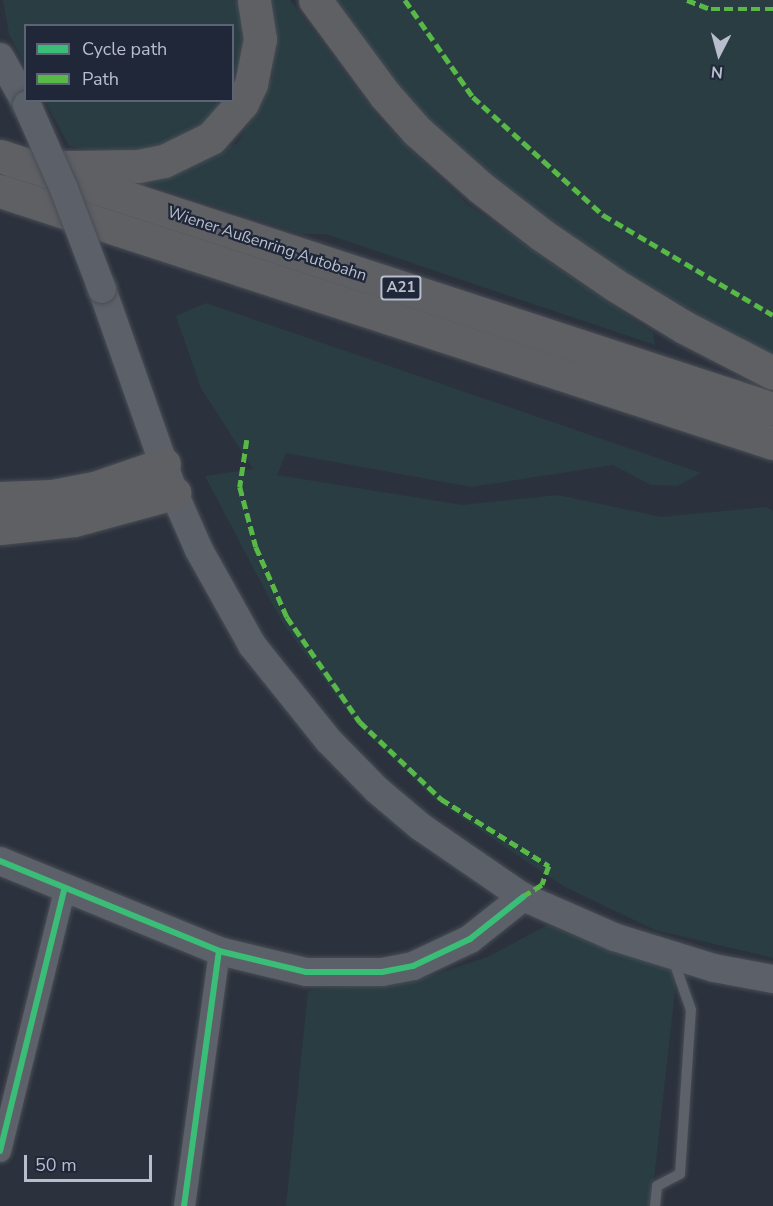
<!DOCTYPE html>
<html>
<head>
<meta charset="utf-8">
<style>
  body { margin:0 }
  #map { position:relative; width:773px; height:1206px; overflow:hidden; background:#2c323d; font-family:"Nunito Sans",sans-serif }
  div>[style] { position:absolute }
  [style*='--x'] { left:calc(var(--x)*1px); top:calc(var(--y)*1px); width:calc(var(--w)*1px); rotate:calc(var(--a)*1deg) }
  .green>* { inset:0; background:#293d43 }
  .roads { filter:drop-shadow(0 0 2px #494d55) drop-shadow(0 0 2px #494d55) }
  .lane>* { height:10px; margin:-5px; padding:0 5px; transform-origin:5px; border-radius:5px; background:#5d616a }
  .street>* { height:21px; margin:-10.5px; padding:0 10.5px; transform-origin:10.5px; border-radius:10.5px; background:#5d616a }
  .secondary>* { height:28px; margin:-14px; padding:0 14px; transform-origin:14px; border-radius:14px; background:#5c6068 }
  .highway>* { height:33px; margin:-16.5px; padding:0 16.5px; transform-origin:16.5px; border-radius:16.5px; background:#5e6064 }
  .bridges { filter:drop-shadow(0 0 2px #494d55) drop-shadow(0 0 2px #494d55) }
  .secondary-bridge>* { height:28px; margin:-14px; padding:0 14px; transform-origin:14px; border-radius:14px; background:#5c6068 }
  .quiet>* { height:4.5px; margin-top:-2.25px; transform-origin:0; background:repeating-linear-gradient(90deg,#58b947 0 9px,transparent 0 13.5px) }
  .cycleway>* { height:6px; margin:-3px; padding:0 3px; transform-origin:3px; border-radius:3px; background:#3abd76 }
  span { translate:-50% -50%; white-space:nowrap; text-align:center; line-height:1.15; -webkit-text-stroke:4.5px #1f2738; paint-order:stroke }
  .shield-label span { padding:2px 4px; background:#1f2738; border:2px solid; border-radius:4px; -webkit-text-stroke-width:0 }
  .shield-label { font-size:15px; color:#b8becd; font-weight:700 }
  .street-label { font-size:16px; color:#b8becd }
  .legend { position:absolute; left:24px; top:24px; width:210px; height:78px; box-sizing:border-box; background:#1f2738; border:2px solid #5c6374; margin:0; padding:8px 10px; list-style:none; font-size:18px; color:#b8becd }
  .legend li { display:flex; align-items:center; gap:12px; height:30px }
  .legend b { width:30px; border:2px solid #5c6374 }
  .north { position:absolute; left:689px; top:24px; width:60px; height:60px; -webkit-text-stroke:4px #1f2738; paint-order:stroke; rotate:186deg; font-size:16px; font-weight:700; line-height:24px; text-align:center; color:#b8becd }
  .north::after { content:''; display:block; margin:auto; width:21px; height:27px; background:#b8becd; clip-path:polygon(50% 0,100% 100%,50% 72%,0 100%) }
  .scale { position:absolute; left:24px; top:1155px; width:128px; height:27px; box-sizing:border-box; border:3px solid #b8becd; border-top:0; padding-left:8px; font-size:18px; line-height:21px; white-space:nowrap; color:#b8becd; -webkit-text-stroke:4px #1f2738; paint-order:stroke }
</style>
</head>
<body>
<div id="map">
  <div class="green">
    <i style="clip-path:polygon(3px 0,237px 0,245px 38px,234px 88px,232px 26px,26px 26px,25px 65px,9px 34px)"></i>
    <i style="clip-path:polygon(271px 0,290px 0,381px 121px,467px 204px,653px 333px,655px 345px,326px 234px,302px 234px,138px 181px,238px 143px,273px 76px)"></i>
    <i style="clip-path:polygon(324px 0,773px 0,773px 357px,556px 234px,413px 114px)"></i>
    <i style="clip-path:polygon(45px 101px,224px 101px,206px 124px,167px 147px,116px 154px,69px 146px)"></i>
    <i style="clip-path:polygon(206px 303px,701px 473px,677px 486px,651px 485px,613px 465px,471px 487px,286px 453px,277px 475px,462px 505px,558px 495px,661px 517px,767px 507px,773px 511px,773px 958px,655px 930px,563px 886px,434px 799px,356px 723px,282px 622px,205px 476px,253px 469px,201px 388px,176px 316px)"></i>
    <i style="clip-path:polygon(547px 925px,677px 973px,651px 1206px,286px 1206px,308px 991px,434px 975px,490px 956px)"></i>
  </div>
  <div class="roads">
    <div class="lane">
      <i style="--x:655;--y:1206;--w:20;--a:-84"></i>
      <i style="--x:657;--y:1186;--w:26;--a:-28"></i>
      <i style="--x:680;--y:1174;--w:164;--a:-86.2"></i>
      <i style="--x:691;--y:1010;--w:54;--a:-109.4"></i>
    </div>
    <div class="street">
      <i style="--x:0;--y:1151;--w:269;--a:-76.2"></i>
      <i style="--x:184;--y:1206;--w:257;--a:-82.2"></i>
    </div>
    <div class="secondary">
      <i style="--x:0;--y:57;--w:55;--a:60.6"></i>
      <i style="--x:102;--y:289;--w:216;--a:70.6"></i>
      <i style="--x:174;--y:493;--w:62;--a:66.3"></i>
      <i style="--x:199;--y:550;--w:109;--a:60.8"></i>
      <i style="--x:252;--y:645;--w:123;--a:51.3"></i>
      <i style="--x:329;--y:741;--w:69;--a:45.6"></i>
      <i style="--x:377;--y:790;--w:57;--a:40.1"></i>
      <i style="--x:421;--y:827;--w:124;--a:34.5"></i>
      <i style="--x:523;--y:897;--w:99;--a:23.7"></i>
      <i style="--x:614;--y:937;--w:105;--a:17.2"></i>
      <i style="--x:714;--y:968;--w:60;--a:10.6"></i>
      <i style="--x:0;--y:861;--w:237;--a:22.3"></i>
      <i style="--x:219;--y:951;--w:89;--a:13.6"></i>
      <i style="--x:306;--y:972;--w:76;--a:0"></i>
      <i style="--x:382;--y:972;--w:32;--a:-11"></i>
      <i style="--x:413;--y:966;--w:63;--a:-25.3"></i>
      <i style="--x:470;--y:939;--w:68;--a:-38.4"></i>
    </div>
    <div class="highway">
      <i style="--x:315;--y:0;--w:118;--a:53.6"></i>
      <i style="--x:385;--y:95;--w:48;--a:48.4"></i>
      <i style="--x:417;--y:131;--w:84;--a:41.6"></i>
      <i style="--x:480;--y:187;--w:78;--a:37.7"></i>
      <i style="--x:542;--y:235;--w:88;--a:34.4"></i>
      <i style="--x:615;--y:285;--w:81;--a:31.3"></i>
      <i style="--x:684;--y:327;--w:100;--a:27.3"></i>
      <i style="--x:0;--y:156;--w:813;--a:18.12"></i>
      <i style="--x:64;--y:167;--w:74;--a:-0.8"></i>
      <i style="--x:138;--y:166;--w:26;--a:-11"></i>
      <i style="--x:164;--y:161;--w:52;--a:-26.1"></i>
      <i style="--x:211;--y:138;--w:47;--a:-48.5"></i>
      <i style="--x:242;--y:103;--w:21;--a:-65"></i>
      <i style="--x:251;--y:84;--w:46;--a:-78.7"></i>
      <i style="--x:260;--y:39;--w:39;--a:-99"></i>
      <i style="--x:0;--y:191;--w:813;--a:18.06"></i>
      <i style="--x:0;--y:498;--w:52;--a:-2.2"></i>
      <i style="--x:52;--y:496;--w:43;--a:-10.8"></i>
      <i style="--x:94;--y:488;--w:74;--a:-18.9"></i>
      <i style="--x:0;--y:528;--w:74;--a:-6.2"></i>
      <i style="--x:74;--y:520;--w:104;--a:-15.1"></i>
    </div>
  </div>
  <div class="bridges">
    <div class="secondary-bridge">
      <i style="--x:27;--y:105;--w:92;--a:66.2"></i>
      <i style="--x:64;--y:189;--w:107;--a:69.2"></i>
    </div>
  </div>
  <div class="quiet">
    <i style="--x:405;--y:0;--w:118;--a:55"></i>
    <i style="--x:473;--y:97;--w:176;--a:42.2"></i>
    <i style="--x:603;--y:215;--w:197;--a:30.5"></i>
    <i style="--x:687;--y:0;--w:26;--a:21"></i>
    <i style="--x:711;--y:9;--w:62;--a:0"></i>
    <i style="--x:247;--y:440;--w:48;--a:98.5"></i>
    <i style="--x:240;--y:487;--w:62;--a:75.1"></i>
    <i style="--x:256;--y:547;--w:77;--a:66.1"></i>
    <i style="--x:287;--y:617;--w:128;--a:55.2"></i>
    <i style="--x:360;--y:722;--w:112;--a:43.5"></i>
    <i style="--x:441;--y:799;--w:127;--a:31.8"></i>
    <i style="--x:549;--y:866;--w:20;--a:110"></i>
    <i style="--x:542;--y:885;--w:22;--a:148"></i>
  </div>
  <div class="cycleway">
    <i style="--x:0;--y:861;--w:237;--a:22.3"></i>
    <i style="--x:219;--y:951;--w:89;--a:13.6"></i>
    <i style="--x:306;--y:972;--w:76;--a:0"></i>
    <i style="--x:382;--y:972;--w:32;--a:-11"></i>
    <i style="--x:413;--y:966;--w:63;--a:-25.3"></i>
    <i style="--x:470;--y:939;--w:68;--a:-38.4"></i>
    <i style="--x:0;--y:1151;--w:269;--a:-76.2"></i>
    <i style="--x:184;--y:1206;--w:257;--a:-82.2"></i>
  </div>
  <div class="shield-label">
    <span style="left:401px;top:288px">A21</span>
  </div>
  <div class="street-label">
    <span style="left:267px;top:244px;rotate:18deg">Wiener Außenring Autobahn</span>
  </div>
  <ul class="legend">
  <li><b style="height:8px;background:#3abd76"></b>Cycle path</li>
  <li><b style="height:8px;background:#58b947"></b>Path</li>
  </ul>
  <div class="north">N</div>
  <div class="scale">50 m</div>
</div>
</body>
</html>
